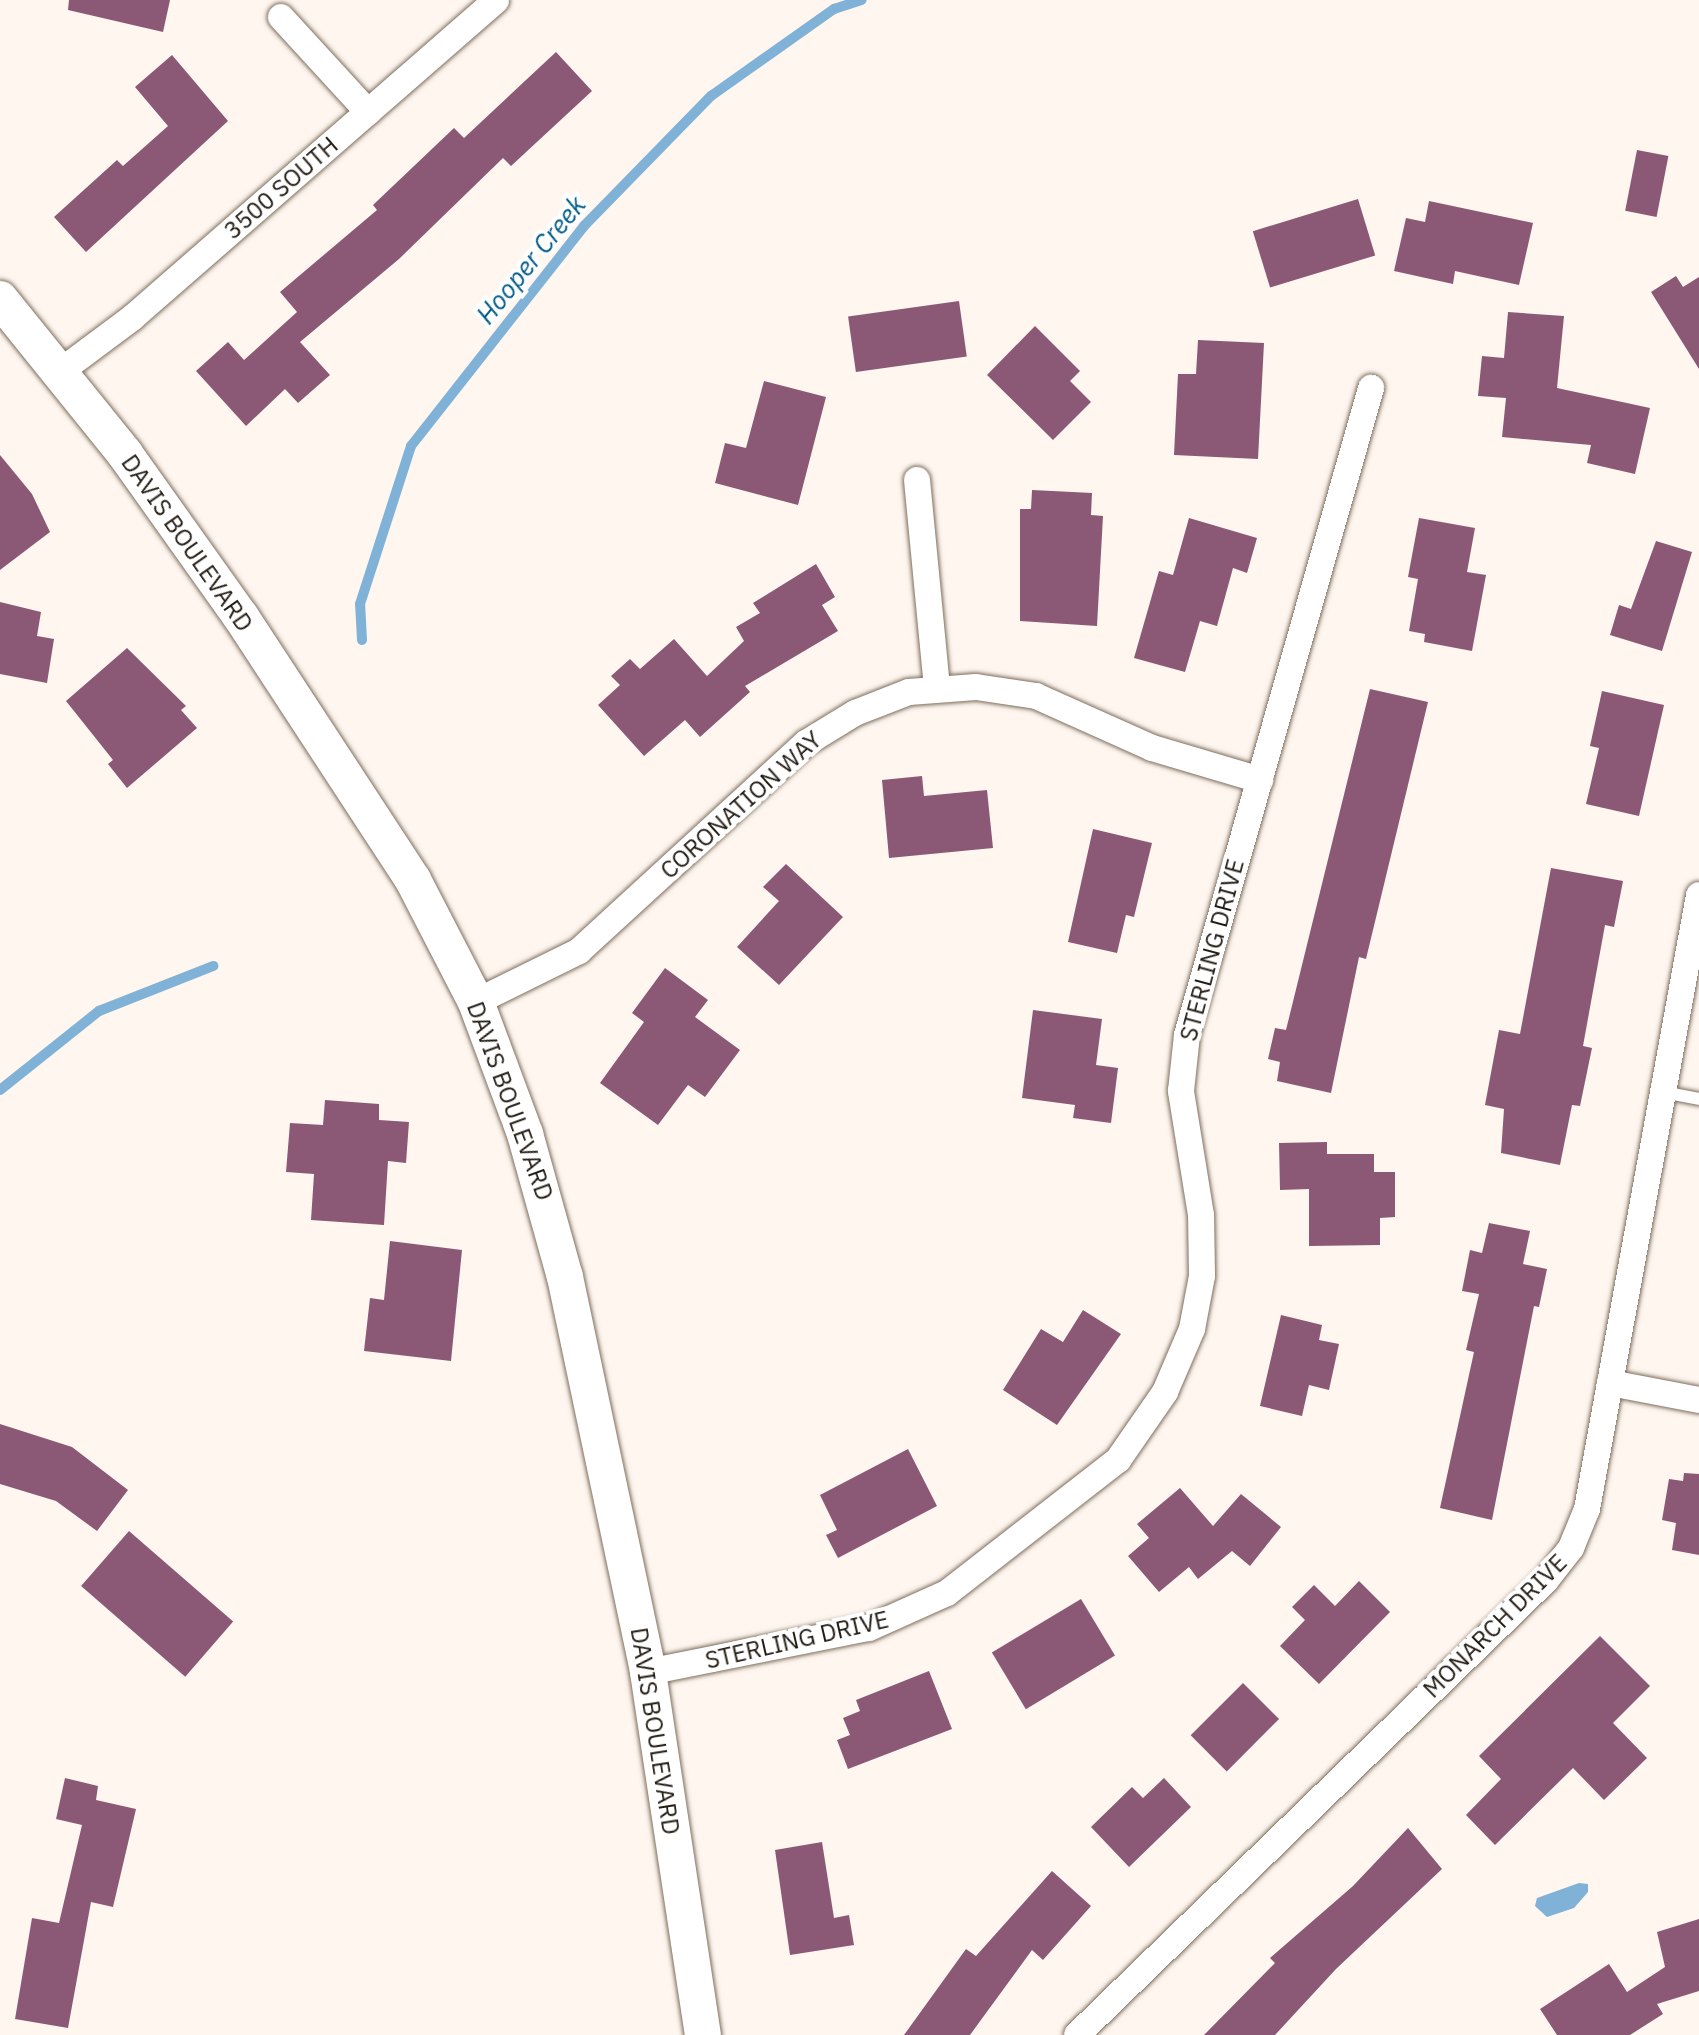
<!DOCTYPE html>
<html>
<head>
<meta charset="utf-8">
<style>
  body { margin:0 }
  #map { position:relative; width:1699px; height:2035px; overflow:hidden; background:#fef6ef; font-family:"IBM Plex Sans",sans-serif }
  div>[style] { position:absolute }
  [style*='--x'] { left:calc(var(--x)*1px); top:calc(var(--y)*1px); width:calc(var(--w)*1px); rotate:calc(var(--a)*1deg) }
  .water>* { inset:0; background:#80b2d7 }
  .stream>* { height:10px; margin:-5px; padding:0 5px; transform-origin:5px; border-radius:5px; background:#80b2d7 }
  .building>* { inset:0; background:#8b5975; transform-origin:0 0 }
  .roads { filter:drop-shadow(0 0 2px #7e6d5d) drop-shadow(0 0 2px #7e6d5d) }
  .lane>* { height:12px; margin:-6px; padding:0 6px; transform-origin:6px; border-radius:6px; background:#fff }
  .street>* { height:26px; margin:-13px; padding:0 13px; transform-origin:13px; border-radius:13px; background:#fff }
  .secondary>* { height:36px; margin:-18px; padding:0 18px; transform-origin:18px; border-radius:18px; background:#fff }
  span { translate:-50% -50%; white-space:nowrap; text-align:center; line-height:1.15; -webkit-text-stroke:8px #fff; paint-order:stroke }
  .street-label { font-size:24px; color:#221b14 }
  .water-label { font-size:26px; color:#005b8a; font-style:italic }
</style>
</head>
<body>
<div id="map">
  <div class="water">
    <i style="clip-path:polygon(1579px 1883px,1588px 1884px,1588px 1892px,1574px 1908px,1547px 1917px,1535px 1906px,1537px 1898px)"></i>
  </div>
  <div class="stream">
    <i style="--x:362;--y:640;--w:36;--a:-93"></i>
    <i style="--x:360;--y:604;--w:166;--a:-72.1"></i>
    <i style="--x:411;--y:446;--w:280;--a:-51.8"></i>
    <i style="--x:584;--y:226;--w:182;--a:-45.7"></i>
    <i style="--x:711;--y:96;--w:151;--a:-35.3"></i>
    <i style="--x:834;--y:9;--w:29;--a:-18"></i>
    <i style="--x:0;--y:1090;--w:127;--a:-38.6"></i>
    <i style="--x:99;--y:1011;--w:123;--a:-21.5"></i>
  </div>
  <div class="building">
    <i style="clip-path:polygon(69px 0,170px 0,163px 32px,68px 10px)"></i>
    <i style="clip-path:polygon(556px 52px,592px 91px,511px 166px,503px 158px,399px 259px,300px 342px,330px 375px,298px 403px,285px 389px,246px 426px,196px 371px,228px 342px,244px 360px,297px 312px,280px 292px,377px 210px,373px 205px,454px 128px,464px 138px)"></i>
    <i style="clip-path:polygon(172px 55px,228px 121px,86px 252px,54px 217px,117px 160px,123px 166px,168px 126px,135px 87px)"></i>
    <i style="left:1637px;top:150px;width:32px;height:62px;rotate:11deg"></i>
    <i style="left:1358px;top:199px;width:59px;height:110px;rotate:73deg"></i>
    <i style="clip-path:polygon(1429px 201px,1533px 223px,1519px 285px,1455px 271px,1453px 284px,1394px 271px,1406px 218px,1425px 222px)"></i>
    <i style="clip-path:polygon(1676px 276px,1683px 287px,1699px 277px,1699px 369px,1651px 292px)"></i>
    <i style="left:959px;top:301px;width:56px;height:112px;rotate:82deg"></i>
    <i style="clip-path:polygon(1508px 312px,1564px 316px,1557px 388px,1650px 408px,1635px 474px,1587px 463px,1591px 445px,1502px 437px,1506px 398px,1478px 396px,1482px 356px,1504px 358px)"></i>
    <i style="clip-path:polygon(1035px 326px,1080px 371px,1070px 381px,1091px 402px,1053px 440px,987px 375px)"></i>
    <i style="clip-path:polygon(1198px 340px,1264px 343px,1258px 459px,1174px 455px,1178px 374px,1196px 374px)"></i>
    <i style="clip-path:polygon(764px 381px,826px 397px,798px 505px,715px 483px,725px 443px,746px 448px)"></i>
    <i style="clip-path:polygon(0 455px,32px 494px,50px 532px,0 570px)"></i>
    <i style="clip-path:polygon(1032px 490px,1092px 493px,1091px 515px,1103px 516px,1097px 626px,1020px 621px,1020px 509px,1031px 509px)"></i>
    <i style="clip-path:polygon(1189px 518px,1257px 538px,1247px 573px,1233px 568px,1217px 626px,1200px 621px,1185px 672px,1134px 658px,1159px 571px,1173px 575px)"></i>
    <i style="clip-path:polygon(1419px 518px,1475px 528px,1467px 572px,1486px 575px,1472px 651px,1424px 642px,1425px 634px,1409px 631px,1418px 579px,1408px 577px)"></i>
    <i style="clip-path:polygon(1656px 541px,1692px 552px,1662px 651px,1610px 635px,1619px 605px,1631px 609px)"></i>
    <i style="clip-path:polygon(816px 564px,835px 597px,822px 605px,838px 631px,745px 686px,750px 692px,700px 737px,685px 720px,644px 756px,598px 705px,620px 685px,611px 676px,630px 659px,640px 669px,674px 639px,707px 676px,744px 641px,736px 627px,760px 613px,753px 603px)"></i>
    <i style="clip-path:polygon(0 602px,41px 612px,37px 636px,54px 639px,47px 683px,0 674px)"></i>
    <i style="clip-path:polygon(127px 648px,186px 706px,181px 710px,197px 728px,127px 788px,108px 764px,113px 760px,66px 701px)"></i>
    <i style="clip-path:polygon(1370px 689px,1428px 702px,1366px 959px,1359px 957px,1331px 1093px,1277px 1081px,1280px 1062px,1268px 1059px,1275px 1028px,1286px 1030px)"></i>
    <i style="clip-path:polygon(1602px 691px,1664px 705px,1639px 816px,1586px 804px,1599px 748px,1590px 746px)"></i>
    <i style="clip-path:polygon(922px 776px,924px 796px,987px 790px,993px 848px,889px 858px,882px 780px)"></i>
    <i style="clip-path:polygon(1093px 829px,1152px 843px,1134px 917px,1126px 915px,1117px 953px,1068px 942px)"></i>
    <i style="clip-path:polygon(786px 864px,843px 917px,779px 985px,737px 947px,779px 901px,763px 887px)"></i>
    <i style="clip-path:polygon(1551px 868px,1623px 881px,1614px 927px,1605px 925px,1583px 1046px,1592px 1048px,1580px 1106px,1572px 1105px,1560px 1165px,1501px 1153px,1504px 1109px,1485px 1105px,1499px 1030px,1520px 1034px)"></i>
    <i style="clip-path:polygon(665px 968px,708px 1000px,695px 1017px,740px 1050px,705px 1097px,688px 1085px,658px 1125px,600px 1083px,644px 1022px,632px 1013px)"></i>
    <i style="clip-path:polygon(1033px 1010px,1102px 1019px,1096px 1065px,1118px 1068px,1111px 1123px,1073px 1118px,1075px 1105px,1022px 1098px)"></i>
    <i style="clip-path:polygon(325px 1100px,379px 1104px,379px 1120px,409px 1122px,406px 1163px,388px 1161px,384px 1225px,311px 1220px,314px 1174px,286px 1172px,290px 1123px,323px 1125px)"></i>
    <i style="clip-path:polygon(1327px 1142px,1327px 1154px,1374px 1154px,1374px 1172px,1395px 1172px,1395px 1217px,1380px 1218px,1380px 1245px,1309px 1246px,1309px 1189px,1280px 1190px,1279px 1143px)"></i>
    <i style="clip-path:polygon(1489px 1223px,1530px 1231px,1523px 1264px,1547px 1269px,1539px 1307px,1534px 1306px,1492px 1520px,1440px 1508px,1474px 1352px,1466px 1350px,1479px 1294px,1462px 1291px,1470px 1250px,1482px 1253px)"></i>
    <i style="clip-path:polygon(390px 1241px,462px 1250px,451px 1361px,364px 1351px,370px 1298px,384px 1300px)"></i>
    <i style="clip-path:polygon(1083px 1310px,1121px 1334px,1057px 1425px,1003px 1390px,1041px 1329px,1063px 1342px)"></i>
    <i style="clip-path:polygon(1281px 1315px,1322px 1325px,1319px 1340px,1339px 1344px,1329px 1390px,1309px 1385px,1302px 1416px,1260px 1406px)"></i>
    <i style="clip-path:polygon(0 1424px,72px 1447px,128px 1490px,97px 1531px,56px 1501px,0 1484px)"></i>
    <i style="clip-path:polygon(908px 1449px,937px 1506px,838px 1558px,826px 1535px,837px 1530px,820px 1495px)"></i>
    <i style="clip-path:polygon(1684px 1473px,1699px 1474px,1699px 1555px,1672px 1550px,1676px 1523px,1662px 1520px,1669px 1479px,1683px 1481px)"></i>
    <i style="clip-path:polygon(1180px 1488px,1213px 1526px,1241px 1494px,1281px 1527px,1250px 1566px,1232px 1551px,1198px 1579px,1189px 1567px,1159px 1592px,1128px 1556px,1149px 1538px,1137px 1524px)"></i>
    <i style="left:129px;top:1531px;width:138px;height:73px;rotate:41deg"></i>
    <i style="clip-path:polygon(1359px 1581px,1390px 1612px,1319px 1684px,1280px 1646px,1305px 1620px,1292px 1607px,1314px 1585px,1335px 1606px)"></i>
    <i style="left:1081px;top:1599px;width:66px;height:104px;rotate:59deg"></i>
    <i style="clip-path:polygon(1600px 1636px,1650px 1686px,1613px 1723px,1647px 1758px,1604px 1800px,1573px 1768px,1495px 1845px,1466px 1815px,1501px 1779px,1479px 1756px)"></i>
    <i style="clip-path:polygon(929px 1671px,952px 1729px,848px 1769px,837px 1740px,850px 1735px,843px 1718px,860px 1711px,856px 1700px)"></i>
    <i style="left:1243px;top:1683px;width:51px;height:74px;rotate:45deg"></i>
    <i style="clip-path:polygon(65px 1778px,98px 1786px,96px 1800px,136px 1809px,113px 1907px,91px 1902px,68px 2028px,15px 2019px,32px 1918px,59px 1923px,82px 1825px,56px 1819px)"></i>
    <i style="clip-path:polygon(1164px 1778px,1191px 1807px,1129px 1867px,1091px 1827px,1132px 1787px,1143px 1798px)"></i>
    <i style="clip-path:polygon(1408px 1828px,1442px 1869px,1336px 1969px,1275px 2035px,1204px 2035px,1275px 1963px,1270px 1958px,1353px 1886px)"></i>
    <i style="clip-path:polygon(822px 1842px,834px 1918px,849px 1915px,854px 1945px,790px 1955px,775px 1850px)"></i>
    <i style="clip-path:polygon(1052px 1871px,1091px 1906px,1043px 1960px,1032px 1950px,970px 2035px,904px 2035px,966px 1949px,976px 1956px)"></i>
    <i style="clip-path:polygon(1699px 1919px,1699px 1991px,1657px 2004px,1663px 2014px,1630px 2035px,1557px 2035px,1540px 2009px,1609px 1964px,1627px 1992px,1665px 1967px,1657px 1932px)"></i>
  </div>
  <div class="roads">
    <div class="lane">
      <i style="--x:1663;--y:1092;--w:37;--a:11"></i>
    </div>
    <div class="street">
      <i style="--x:281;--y:17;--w:129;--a:47.5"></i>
      <i style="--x:61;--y:371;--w:89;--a:-36.7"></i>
      <i style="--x:132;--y:318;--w:483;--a:-41.1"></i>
      <i style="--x:917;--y:480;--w:209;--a:84.5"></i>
      <i style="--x:476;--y:1002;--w:115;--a:-26.3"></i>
      <i style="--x:579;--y:951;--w:308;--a:-42.5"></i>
      <i style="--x:806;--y:743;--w:57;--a:-31.5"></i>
      <i style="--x:855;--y:713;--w:58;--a:-21.3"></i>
      <i style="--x:909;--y:692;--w:67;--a:-4.3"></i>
      <i style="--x:976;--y:687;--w:61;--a:8.5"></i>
      <i style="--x:1036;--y:696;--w:127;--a:24.1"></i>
      <i style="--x:1152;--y:748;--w:113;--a:16.5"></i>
      <i style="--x:1610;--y:1383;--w:91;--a:10.8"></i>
      <i style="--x:648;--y:1672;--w:225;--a:-11.3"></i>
      <i style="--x:869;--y:1628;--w:85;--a:-24.2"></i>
      <i style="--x:947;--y:1593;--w:217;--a:-37.9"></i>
      <i style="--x:1118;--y:1460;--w:83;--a:-55.3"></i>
      <i style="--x:1165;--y:1392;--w:69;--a:-66.8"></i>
      <i style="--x:1192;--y:1329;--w:54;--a:-79.3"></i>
      <i style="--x:1202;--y:1276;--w:61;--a:-90.9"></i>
      <i style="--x:1201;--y:1215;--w:126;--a:-99.2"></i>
      <i style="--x:1181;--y:1091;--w:56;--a:-83.9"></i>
      <i style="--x:1187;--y:1035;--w:673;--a:-74.12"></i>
      <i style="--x:1077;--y:2035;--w:653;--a:-44.13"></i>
      <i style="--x:1546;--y:1580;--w:41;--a:-52"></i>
      <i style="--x:1571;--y:1548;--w:42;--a:-67.7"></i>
      <i style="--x:1587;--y:1509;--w:624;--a:-79.66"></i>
    </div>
    <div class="secondary">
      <i style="--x:0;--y:299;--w:199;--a:51.1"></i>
      <i style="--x:125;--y:454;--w:200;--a:54.6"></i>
      <i style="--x:241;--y:617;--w:314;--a:56.8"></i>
      <i style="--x:413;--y:880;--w:137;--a:62.7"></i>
      <i style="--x:476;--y:1002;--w:141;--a:69.6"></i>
      <i style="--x:525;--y:1134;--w:148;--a:74.4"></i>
      <i style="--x:565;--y:1277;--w:404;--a:78.1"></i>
      <i style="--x:648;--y:1672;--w:367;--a:81.4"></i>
    </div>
  </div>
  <div class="street-label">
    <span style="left:281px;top:188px;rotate:-41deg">3500 SOUTH</span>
    <span style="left:187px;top:543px;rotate:55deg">DAVIS BOULEVARD</span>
    <span style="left:741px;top:805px;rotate:-42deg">CORONATION WAY</span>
    <span style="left:1212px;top:950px;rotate:-75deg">STERLING DRIVE</span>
    <span style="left:510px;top:1101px;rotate:70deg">DAVIS BOULEVARD</span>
    <span style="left:1495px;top:1626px;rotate:-45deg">MONARCH DRIVE</span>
    <span style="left:797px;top:1640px;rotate:-13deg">STERLING DRIVE</span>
    <span style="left:655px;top:1731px;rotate:81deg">DAVIS BOULEVARD</span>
  </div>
  <div class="water-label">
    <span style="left:531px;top:260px;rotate:-51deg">Hooper Creek</span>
  </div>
</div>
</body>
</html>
